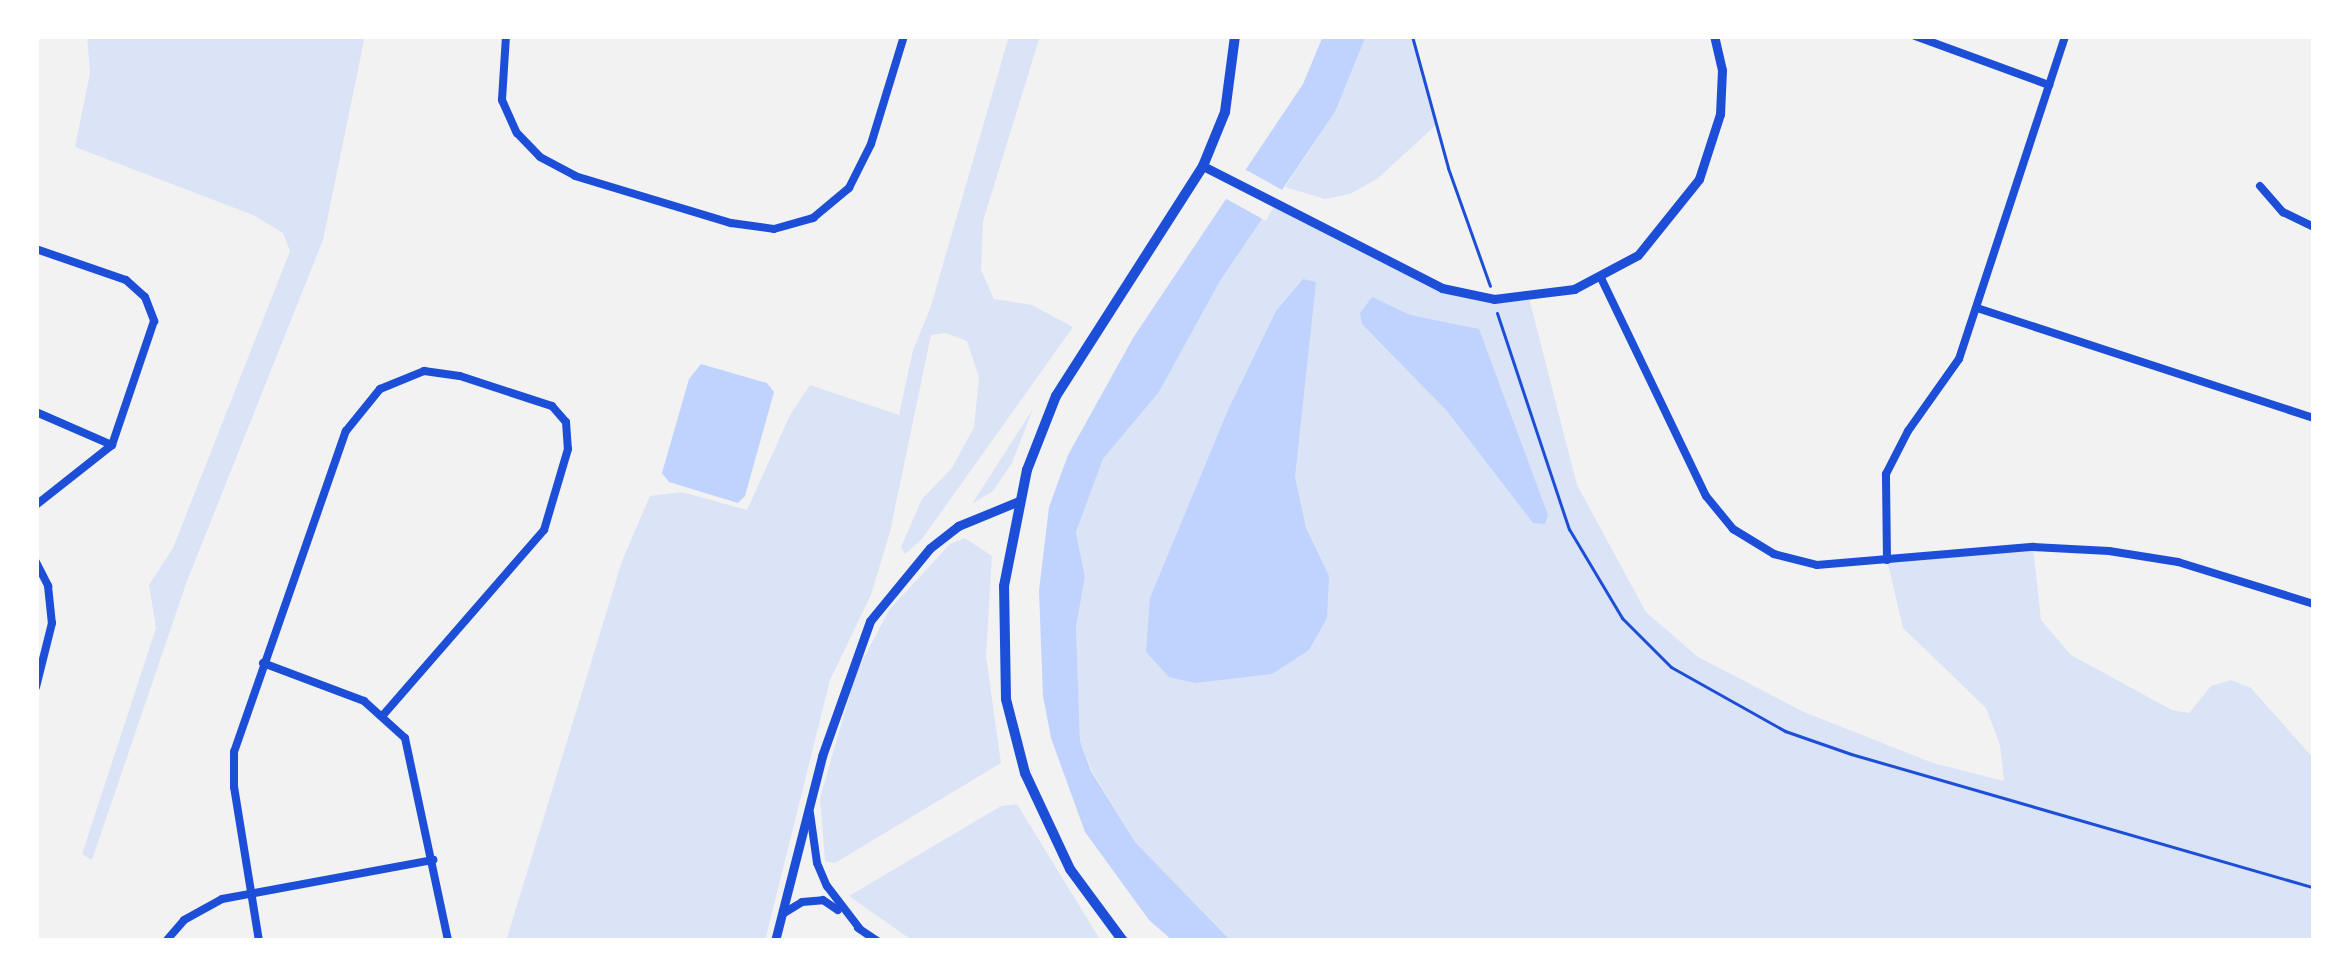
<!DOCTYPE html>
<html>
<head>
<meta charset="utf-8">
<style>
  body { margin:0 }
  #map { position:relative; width:2350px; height:977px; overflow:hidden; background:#f2f2f2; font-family:"Work Sans",sans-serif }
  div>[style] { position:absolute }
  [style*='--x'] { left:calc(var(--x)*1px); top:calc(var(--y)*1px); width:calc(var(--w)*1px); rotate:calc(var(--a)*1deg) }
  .green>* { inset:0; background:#dbe4f7 }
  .water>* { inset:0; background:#bfd3fe }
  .pier>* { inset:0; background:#f2f2f2; transform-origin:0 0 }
  .path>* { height:3px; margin:-1.5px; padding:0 1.5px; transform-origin:1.5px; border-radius:1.5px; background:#1d4ed8 }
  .minor>* { height:8px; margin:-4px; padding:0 4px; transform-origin:4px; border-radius:4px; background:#1d4ed8 }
  .tertiary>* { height:9px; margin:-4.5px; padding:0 4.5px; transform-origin:4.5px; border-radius:4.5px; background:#1d4ed8 }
  .secondary>* { height:10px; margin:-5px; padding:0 5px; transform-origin:5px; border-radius:5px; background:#1d4ed8 }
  span { translate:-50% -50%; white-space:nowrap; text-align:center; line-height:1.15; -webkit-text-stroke:9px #fff; paint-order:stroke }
  .frame { position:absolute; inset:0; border:39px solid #fff; pointer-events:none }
</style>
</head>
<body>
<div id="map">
  <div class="green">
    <i style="clip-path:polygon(87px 36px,365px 36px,323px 240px,187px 581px,92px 860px,82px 854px,156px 628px,149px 585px,173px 548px,290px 251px,283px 233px,253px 215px,75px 147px,90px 73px)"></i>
    <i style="clip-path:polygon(1009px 36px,1040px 36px,983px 221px,981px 270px,994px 299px,1032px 305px,1073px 327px,922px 539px,905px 554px,901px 547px,922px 499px,952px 468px,974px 427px,979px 378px,967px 341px,945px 333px,931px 335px,890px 532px,871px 595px,830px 680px,765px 941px,506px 941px,622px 561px,650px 496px,682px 492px,747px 510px,790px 415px,810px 385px,899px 415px,913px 350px,930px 309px)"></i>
    <i style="clip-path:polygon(1366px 36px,1412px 36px,1436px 125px,1377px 179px,1350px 194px,1325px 199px,1285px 187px,1335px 112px)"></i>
    <i style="clip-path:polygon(1272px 205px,1442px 288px,1529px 298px,1577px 485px,1646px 612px,1698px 657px,1804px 712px,1933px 763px,2004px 781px,2000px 745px,1986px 708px,1903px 628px,1887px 560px,2033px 547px,2041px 620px,2071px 655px,2172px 710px,2189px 713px,2211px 686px,2231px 680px,2251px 688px,2314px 759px,2314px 941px,1231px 941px,1135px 842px,1092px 771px,1080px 741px,1076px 627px,1085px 577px,1076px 532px,1103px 459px,1159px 392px,1220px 281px)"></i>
    <i style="clip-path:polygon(1033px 409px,1012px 463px,993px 491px,972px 504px)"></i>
    <i style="clip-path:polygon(965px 538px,992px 556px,986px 656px,1001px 763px,835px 863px,825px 861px,820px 798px,856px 673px,889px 610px,950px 544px)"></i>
    <i style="clip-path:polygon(1017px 804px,1101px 941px,913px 941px,849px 896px,1001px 806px)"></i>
  </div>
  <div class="water">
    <i style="clip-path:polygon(1323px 36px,1366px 36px,1335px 112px,1220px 281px,1159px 392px,1103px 459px,1076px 532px,1085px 577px,1076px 627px,1080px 741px,1091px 771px,1135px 842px,1231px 941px,1173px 941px,1149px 920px,1085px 832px,1051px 738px,1043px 696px,1039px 591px,1049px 507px,1068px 455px,1133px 338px,1303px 84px)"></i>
    <i style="clip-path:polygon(1303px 279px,1316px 282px,1295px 477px,1306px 528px,1329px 576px,1327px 618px,1309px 650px,1272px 674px,1195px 683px,1169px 677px,1146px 652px,1150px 598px,1228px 410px,1276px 311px)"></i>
    <i style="clip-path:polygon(1372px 297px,1410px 315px,1479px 329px,1548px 515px,1545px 524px,1533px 523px,1447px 411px,1362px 324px,1360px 313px)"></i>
    <i style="clip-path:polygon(701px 364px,767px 383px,774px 392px,745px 496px,738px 503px,669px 482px,662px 473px,689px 379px)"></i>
  </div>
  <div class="pier">
    <i style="left:1239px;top:166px;width:50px;height:35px;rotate:29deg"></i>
  </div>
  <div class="path">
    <i style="--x:1412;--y:36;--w:137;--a:74.7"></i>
    <i style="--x:1448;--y:168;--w:125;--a:70.4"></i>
    <i style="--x:1497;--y:313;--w:228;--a:71.6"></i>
    <i style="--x:1569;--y:529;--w:104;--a:59.2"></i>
    <i style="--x:1622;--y:618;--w:69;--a:45"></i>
    <i style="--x:1671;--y:667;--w:131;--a:29.3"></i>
    <i style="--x:1785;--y:731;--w:70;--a:19.2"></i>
    <i style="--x:1851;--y:754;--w:482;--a:16.1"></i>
  </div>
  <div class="minor">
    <i style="--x:506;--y:36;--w:64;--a:93.6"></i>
    <i style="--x:502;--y:100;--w:36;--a:66"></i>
    <i style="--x:517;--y:133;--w:33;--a:46"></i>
    <i style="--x:540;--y:157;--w:40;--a:28"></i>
    <i style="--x:575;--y:176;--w:163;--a:16.8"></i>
    <i style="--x:731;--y:223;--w:43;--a:7.9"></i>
    <i style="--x:774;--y:229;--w:41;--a:-15.8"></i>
    <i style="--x:813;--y:218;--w:47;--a:-39.8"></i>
    <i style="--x:849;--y:188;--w:49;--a:-63.4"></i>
    <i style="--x:871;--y:144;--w:113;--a:-73"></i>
    <i style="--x:1915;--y:36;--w:143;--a:20.1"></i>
    <i style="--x:2260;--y:186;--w:35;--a:49"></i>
    <i style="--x:2283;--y:212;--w:34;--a:26"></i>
    <i style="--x:36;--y:249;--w:95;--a:19"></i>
    <i style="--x:126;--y:280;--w:25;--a:42"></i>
    <i style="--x:145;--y:297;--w:26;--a:69"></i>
    <i style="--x:154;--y:321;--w:131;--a:108.7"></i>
    <i style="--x:112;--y:445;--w:97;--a:141.7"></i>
    <i style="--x:1601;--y:278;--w:242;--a:64.3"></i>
    <i style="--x:1706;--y:496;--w:43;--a:50.7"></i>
    <i style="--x:1733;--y:529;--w:48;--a:31.4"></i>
    <i style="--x:1774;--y:554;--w:44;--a:14.3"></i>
    <i style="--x:1817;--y:565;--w:217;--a:-4.8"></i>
    <i style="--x:2033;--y:547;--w:76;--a:3"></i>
    <i style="--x:2109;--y:551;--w:70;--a:9.1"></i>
    <i style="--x:2178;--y:562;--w:142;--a:17.2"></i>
    <i style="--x:1977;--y:308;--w:354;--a:18.1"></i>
    <i style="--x:36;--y:412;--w:83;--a:23.5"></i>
    <i style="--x:1887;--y:560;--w:86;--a:-90.7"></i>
    <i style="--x:1886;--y:474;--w:48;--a:-62.9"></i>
    <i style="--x:1908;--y:431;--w:88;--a:-54.7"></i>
    <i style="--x:1959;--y:359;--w:340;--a:-71.8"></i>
    <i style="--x:36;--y:562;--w:27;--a:63"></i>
    <i style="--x:48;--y:586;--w:37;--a:84"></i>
    <i style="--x:52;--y:623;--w:66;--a:104"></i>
    <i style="--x:263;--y:663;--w:108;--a:20.6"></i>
    <i style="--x:364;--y:701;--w:55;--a:42.1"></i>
    <i style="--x:405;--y:738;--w:208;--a:78"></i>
    <i style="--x:810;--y:813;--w:50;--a:82"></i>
    <i style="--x:817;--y:863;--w:25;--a:67"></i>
    <i style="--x:827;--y:886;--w:54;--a:52.5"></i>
    <i style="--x:784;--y:913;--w:21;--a:-31"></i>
    <i style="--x:802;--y:902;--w:21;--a:-5"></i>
    <i style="--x:823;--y:900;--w:18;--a:34"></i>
    <i style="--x:858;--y:928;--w:23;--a:34"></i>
    <i style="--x:166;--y:941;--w:28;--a:-49"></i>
    <i style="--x:184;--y:920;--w:43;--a:-28.9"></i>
    <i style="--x:222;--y:899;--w:215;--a:-10.5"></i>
    <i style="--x:259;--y:941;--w:156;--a:-99.2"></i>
    <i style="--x:234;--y:787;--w:35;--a:-90"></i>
    <i style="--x:234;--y:752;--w:340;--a:-70.8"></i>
    <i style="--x:346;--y:431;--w:54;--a:-51"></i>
    <i style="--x:380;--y:389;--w:48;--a:-22.2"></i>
    <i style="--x:424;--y:371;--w:36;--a:8"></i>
    <i style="--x:460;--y:376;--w:97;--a:18.1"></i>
    <i style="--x:552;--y:406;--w:21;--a:49"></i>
    <i style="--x:566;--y:422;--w:27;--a:86"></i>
    <i style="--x:568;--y:449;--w:84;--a:106.5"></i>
    <i style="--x:544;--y:530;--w:244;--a:131"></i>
  </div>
  <div class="tertiary">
    <i style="--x:1203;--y:166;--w:268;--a:27"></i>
    <i style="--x:1442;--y:288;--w:53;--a:11.9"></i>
    <i style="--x:1494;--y:299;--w:81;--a:-7.1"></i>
    <i style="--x:1574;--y:289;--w:72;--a:-28"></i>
    <i style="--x:1638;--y:255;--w:97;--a:-51.2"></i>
    <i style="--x:1699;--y:179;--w:68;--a:-72.1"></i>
    <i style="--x:1720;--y:114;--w:44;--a:-87.4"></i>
    <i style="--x:1722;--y:70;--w:35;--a:-103"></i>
    <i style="--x:775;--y:941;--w:191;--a:-75.7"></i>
    <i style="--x:822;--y:756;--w:143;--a:-70.4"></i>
    <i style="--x:870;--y:621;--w:94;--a:-50.6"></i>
    <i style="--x:930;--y:548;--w:36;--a:-38"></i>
    <i style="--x:958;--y:526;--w:66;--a:-22.3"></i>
  </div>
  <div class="secondary">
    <i style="--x:1123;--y:941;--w:89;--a:-126.4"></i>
    <i style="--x:1070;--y:869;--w:106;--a:-115.1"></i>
    <i style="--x:1025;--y:773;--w:76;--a:-104.4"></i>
    <i style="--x:1006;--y:699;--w:113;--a:-91"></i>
    <i style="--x:1004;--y:586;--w:118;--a:-78.8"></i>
    <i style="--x:1027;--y:470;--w:79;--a:-68.6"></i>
    <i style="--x:1056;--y:396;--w:273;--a:-57.4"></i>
    <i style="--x:1203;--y:166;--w:58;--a:-67.8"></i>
    <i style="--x:1225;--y:112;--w:77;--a:-82.5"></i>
  </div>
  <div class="frame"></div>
</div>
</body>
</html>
